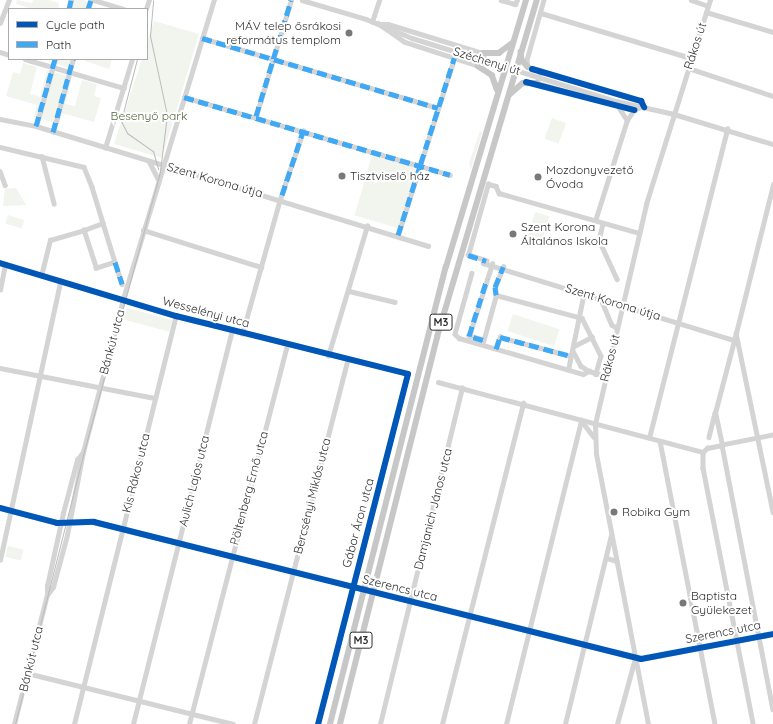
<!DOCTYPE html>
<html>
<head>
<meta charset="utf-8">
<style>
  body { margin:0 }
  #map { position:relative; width:773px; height:724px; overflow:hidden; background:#fff; font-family:Quicksand,sans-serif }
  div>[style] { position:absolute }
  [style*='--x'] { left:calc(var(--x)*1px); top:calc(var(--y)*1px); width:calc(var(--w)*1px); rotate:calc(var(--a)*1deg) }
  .green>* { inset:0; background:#f1f5ed; transform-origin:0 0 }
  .minor>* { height:4.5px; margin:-2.25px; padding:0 2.25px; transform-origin:2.25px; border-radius:2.25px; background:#d4d4d4 }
  .major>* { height:5.5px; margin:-2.75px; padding:0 2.75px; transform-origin:2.75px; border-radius:2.75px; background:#c7c7c7 }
  .tram>* { height:1px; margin:-0.5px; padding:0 0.5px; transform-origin:0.5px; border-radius:0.5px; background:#bbb }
  .minor-bridge>* { height:4.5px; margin:-2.25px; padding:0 2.25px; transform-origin:2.25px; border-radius:2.25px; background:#d4d4d4 }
  .quiet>* { height:5px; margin-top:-2.5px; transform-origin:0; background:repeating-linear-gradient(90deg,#3fa9f5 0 10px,transparent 0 15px) }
  .cycleway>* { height:6px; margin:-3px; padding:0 3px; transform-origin:3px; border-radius:3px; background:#0057b8 }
  .dots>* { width:11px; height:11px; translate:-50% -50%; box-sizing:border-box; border:2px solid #fff; border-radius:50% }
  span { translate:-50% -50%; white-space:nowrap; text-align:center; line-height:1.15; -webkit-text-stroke:4px #fff; paint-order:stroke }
  .shield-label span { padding:1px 3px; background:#fff; border:1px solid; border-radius:3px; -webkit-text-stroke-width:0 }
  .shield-label { font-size:11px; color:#2f2f2f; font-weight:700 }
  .poi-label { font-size:12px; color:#2f2f2f }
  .right { translate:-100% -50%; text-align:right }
  .left { translate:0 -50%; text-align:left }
  .street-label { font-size:12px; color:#2f2f2f }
  .park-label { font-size:12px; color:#51693e }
  .legend { position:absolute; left:8px; top:8px; width:140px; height:52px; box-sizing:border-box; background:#fff; border:1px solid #acacac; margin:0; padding:5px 7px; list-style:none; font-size:12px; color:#2f2f2f }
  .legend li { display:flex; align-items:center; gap:8px; height:20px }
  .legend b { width:20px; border:1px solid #acacac }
</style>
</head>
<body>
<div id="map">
  <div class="green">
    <i style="clip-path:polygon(17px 0,32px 3px,33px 0,48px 0,59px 3px,58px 9px,33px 9px,16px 4px)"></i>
    <i style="clip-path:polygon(70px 0,83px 0,92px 3px,90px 9px,68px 9px)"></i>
    <i style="clip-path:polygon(154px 21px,199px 34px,162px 158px,114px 144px,142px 59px,147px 59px,147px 42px)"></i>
    <i style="clip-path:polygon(53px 59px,76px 59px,73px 69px,52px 62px)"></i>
    <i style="clip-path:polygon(85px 59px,112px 59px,109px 69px,85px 61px)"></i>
    <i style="clip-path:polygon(23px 63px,37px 67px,30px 94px,40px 97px,47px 70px,72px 77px,65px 104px,75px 106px,82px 80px,97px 84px,94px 96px,101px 98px,94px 122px,62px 113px,59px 124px,34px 117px,37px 105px,6px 96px,13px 72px,20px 74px)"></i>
    <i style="left:552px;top:118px;width:15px;height:22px;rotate:20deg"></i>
    <i style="clip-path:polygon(480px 131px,482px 133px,471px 169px,469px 163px)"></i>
    <i style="left:372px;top:155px;width:46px;height:63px;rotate:16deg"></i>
    <i style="clip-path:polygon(16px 188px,26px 205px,3px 206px,5px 189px)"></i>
    <i style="left:535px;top:212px;width:15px;height:27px;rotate:16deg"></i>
    <i style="left:8px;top:215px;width:17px;height:9px;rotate:17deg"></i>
    <i style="left:127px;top:308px;width:47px;height:12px;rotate:15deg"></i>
    <i style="left:513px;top:314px;width:49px;height:18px;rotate:18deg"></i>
    <i style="left:8px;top:546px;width:16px;height:11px;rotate:14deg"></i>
  </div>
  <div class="minor">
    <i style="--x:94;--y:0;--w:31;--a:17"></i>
    <i style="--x:302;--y:0;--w:67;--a:16.5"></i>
    <i style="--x:366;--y:19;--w:50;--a:22.4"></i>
    <i style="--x:501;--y:0;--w:15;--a:16"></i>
    <i style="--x:515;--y:4;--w:4;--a:-63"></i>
    <i style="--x:544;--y:0;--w:62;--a:105.8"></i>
    <i style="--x:527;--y:60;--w:7;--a:82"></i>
    <i style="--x:528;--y:67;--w:118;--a:16.7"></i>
    <i style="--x:641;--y:101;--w:7;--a:63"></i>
    <i style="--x:691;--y:0;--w:18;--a:19"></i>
    <i style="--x:69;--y:9;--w:9;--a:-77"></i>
    <i style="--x:88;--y:9;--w:9;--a:-72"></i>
    <i style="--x:146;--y:9;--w:9;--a:-72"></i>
    <i style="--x:706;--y:12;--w:70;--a:16.6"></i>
    <i style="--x:541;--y:13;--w:157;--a:16.7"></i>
    <i style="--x:372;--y:22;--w:23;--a:-72"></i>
    <i style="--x:0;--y:23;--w:25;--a:-69"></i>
    <i style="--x:378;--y:24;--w:10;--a:0"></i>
    <i style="--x:388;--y:24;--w:99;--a:17"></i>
    <i style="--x:483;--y:53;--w:9;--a:72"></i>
    <i style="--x:486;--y:62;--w:9;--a:153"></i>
    <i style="--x:478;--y:66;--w:78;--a:-162"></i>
    <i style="--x:404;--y:42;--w:32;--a:-145"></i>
    <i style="--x:202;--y:38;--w:246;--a:16.5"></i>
    <i style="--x:0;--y:52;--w:9;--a:18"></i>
    <i style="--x:25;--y:59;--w:103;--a:16.3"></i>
    <i style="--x:688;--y:68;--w:89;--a:18.2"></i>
    <i style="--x:540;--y:74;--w:9;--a:108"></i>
    <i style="--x:537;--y:83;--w:101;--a:15.6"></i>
    <i style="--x:634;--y:110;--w:10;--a:-24"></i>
    <i style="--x:184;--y:97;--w:277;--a:16.3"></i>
    <i style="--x:616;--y:101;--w:59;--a:12.6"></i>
    <i style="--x:674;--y:114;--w:103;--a:16.9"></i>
    <i style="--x:618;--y:106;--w:17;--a:57"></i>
    <i style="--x:256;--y:116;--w:121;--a:-73.2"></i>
    <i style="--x:0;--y:119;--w:37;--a:11"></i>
    <i style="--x:36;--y:126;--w:410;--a:17"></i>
    <i style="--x:36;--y:126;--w:70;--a:-74.2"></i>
    <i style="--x:53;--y:132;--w:76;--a:-74.7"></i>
    <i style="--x:0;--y:147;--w:86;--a:13.4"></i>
    <i style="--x:84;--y:167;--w:22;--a:68"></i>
    <i style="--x:92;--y:187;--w:78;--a:73"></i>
    <i style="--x:115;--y:262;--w:20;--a:162"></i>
    <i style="--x:96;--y:268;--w:40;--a:-108"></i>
    <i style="--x:84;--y:230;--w:20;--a:-20"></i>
    <i style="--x:105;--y:148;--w:93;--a:-73.1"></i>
    <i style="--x:42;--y:156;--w:49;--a:75.7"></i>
    <i style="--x:149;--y:161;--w:20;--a:63"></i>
    <i style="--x:0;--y:171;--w:15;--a:70"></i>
    <i style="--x:595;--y:221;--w:106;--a:-72.4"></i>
    <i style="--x:627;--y:120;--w:12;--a:-55"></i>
    <i style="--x:603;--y:224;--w:16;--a:104"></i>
    <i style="--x:599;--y:240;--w:43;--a:65.2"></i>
    <i style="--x:143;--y:230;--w:124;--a:17.4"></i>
    <i style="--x:398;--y:235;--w:186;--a:-72.4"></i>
    <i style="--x:487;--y:261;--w:20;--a:-162"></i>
    <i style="--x:468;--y:255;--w:74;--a:-74.3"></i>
    <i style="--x:488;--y:184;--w:8;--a:14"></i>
    <i style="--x:496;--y:186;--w:8;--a:67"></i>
    <i style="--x:499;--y:193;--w:146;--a:15.9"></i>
    <i style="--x:115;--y:262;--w:23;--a:72"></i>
    <i style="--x:0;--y:263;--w:184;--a:16.8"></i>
    <i style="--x:176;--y:316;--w:239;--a:14"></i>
    <i style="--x:408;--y:374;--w:361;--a:104.4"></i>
    <i style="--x:483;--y:263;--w:263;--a:17.1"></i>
    <i style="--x:472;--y:273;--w:63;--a:105.6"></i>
    <i style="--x:455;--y:334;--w:6;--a:45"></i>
    <i style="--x:459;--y:338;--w:129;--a:16.2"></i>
    <i style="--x:583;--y:374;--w:7;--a:-27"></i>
    <i style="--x:589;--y:371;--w:17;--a:17"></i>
    <i style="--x:41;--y:276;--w:37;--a:-76"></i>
    <i style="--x:50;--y:240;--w:35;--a:-16"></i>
    <i style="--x:0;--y:290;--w:25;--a:-79"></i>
    <i style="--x:349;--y:291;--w:47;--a:13.4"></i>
    <i style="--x:496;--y:295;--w:89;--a:15"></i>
    <i style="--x:582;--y:318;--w:42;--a:63.4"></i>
    <i style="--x:601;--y:356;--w:19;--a:106"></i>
    <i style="--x:600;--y:297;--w:30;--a:67"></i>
    <i style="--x:612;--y:325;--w:6;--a:31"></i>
    <i style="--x:736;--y:333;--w:153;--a:-76"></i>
    <i style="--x:242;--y:334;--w:140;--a:-74.3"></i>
    <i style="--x:280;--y:199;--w:72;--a:-71.3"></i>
    <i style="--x:483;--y:340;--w:15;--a:-164"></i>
    <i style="--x:469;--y:336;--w:76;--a:-72.3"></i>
    <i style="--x:483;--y:342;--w:49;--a:-74.5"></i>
    <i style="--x:496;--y:295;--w:8;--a:-97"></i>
    <i style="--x:495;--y:287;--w:22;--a:-68"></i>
    <i style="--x:574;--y:346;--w:20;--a:-27"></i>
    <i style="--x:496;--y:349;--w:13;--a:-72"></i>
    <i style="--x:500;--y:337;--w:73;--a:15"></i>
    <i style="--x:573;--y:351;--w:17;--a:62"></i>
    <i style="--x:581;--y:366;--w:9;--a:32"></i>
    <i style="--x:328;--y:356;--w:136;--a:-73.3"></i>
    <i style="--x:0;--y:368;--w:157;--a:11"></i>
    <i style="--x:568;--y:370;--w:80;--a:-78.4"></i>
    <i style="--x:438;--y:382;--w:274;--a:14.8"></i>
    <i style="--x:715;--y:413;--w:83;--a:-75.3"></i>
    <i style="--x:736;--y:333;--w:183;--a:78.3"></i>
    <i style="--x:581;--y:420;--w:21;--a:53"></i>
    <i style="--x:773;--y:435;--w:52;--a:168.9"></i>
    <i style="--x:722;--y:445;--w:269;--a:79.1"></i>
    <i style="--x:649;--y:438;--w:319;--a:-75.8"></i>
    <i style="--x:660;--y:441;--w:288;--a:79"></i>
    <i style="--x:703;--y:452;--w:16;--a:90"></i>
    <i style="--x:703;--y:468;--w:261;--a:78.9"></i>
    <i style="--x:703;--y:452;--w:6;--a:-45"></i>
    <i style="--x:707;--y:448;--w:15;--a:-11"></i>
    <i style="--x:722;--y:445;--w:33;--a:-102"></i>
    <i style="--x:715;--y:413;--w:25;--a:104"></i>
    <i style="--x:0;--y:508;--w:59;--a:14.7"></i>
    <i style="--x:57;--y:523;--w:37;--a:-2"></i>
    <i style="--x:94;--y:522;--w:564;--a:14.06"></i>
    <i style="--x:641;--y:659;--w:134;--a:-10.7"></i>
    <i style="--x:607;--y:558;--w:10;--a:17"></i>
    <i style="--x:0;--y:560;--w:283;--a:-77.8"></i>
    <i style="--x:47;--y:595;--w:9;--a:-90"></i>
    <i style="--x:47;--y:586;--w:75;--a:-77.6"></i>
    <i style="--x:63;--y:513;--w:55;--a:-75.2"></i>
    <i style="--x:77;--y:460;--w:10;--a:-53"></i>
    <i style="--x:27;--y:673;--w:212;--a:13.9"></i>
    <i style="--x:14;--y:724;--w:133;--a:-75.7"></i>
    <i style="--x:47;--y:595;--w:10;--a:-53"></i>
    <i style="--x:53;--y:587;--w:54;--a:-74.9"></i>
    <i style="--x:67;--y:535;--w:85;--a:-79.1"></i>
    <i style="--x:83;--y:452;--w:158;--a:-75.3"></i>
    <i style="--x:123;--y:299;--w:313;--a:-73.1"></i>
    <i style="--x:74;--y:724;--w:421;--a:-76"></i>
    <i style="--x:133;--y:724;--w:405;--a:-75.9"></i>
    <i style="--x:189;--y:724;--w:391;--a:-75.5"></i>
    <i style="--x:254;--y:724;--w:375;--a:-75.6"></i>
    <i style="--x:380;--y:724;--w:346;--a:-76.3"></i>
    <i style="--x:442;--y:724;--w:331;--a:-75.8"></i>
    <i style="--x:506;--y:724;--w:313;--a:-76.1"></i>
    <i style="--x:565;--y:724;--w:195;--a:-76.3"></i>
    <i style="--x:617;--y:724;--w:68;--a:-74.7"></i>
    <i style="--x:648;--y:724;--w:275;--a:-100.9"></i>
    <i style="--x:596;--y:454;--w:30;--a:-92"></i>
    <i style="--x:595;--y:424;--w:226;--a:-76.9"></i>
    <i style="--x:646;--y:204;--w:214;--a:-72.6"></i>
  </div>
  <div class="major">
    <i style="--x:521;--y:52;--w:8;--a:83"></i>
    <i style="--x:522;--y:60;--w:9;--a:49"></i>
    <i style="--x:483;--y:53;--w:16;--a:0"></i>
    <i style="--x:499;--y:53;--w:15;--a:-37"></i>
    <i style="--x:478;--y:66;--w:17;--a:33"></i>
    <i style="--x:492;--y:75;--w:15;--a:70"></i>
    <i style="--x:509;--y:95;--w:18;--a:-41"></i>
    <i style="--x:523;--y:83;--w:14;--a:0"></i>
    <i style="--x:330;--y:724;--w:471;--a:-75.8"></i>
    <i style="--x:446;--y:267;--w:279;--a:-73.3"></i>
    <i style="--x:340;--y:724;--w:399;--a:-75.9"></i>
    <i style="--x:437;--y:337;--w:352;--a:-73.5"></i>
  </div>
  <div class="tram">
    <i style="--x:137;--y:59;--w:64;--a:104.5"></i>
    <i style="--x:121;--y:121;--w:13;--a:63"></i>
    <i style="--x:127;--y:133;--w:32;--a:35"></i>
    <i style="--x:153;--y:151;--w:19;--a:74"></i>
    <i style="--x:15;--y:724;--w:277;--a:-75.8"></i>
    <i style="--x:83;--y:455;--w:294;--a:-74.8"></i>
    <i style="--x:160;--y:171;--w:56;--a:-82.9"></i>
    <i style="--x:167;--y:115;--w:81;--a:-102.1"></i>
    <i style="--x:150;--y:36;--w:36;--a:-85"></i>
  </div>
  <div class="minor-bridge">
    <i style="--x:412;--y:38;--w:214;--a:17.2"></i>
  </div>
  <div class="quiet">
    <i style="--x:69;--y:9;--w:9;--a:-77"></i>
    <i style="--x:88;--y:9;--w:9;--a:-72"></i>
    <i style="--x:202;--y:38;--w:246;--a:16.5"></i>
    <i style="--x:184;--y:97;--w:277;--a:16.3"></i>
    <i style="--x:256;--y:116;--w:121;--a:-73.2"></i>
    <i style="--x:36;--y:126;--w:70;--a:-74.2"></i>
    <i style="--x:53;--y:132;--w:76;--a:-74.7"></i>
    <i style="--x:282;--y:195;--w:67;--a:-71.8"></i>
    <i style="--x:398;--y:235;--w:186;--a:-72.4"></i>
    <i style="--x:468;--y:255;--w:19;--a:18"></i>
    <i style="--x:115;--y:262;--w:23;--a:72"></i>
    <i style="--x:496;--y:295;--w:8;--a:-97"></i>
    <i style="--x:495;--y:287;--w:22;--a:-68"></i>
    <i style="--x:483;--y:340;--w:15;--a:-164"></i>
    <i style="--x:469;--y:336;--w:60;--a:-72.5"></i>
    <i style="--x:496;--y:349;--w:13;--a:-72"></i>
    <i style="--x:500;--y:337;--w:73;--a:15"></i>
  </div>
  <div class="cycleway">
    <i style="--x:532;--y:69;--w:114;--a:16.4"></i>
    <i style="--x:641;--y:101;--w:7;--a:63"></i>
    <i style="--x:526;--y:82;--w:112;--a:14.5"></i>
    <i style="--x:0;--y:263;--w:184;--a:16.8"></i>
    <i style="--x:176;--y:316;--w:239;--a:14"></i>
    <i style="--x:408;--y:374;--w:361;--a:104.4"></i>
    <i style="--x:0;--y:508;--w:59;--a:14.7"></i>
    <i style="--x:57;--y:523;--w:37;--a:-2"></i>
    <i style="--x:94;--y:522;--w:564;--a:14.06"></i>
    <i style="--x:641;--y:659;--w:134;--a:-10.7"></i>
  </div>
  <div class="dots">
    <i style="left:349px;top:33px;background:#787878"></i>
    <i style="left:342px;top:176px;background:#787878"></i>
    <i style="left:538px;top:177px;background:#787878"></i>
    <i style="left:513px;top:234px;background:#787878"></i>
    <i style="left:614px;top:512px;background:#787878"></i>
    <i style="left:683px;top:603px;background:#787878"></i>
  </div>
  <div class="shield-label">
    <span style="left:441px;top:322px">M3</span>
    <span style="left:361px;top:640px">M3</span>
  </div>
  <div class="poi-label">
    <span class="right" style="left:341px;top:33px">MÁV telep ősrákosi<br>református templom</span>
    <span class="left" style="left:546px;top:177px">Mozdonyvezető<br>Óvoda</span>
    <span class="left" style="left:350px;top:176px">Tisztviselő ház</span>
    <span class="left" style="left:521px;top:234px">Szent Korona<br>Általános Iskola</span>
    <span class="left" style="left:622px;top:512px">Robika Gym</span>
    <span class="left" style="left:691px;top:603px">Baptista<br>Gyülekezet</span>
  </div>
  <div class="street-label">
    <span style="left:695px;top:46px;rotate:-72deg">Rákos út</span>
    <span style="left:487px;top:61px;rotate:17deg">Széchenyi út</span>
    <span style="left:215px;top:180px;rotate:16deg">Szent Korona útja</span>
    <span style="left:613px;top:302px;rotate:17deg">Szent Korona útja</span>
    <span style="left:206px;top:312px;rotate:15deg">Wesselényi utca</span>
    <span style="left:112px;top:342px;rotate:-75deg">Bánkút utca</span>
    <span style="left:610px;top:358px;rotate:-76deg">Rákos út</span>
    <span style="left:136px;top:473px;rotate:-76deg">Kis Rákos utca</span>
    <span style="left:194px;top:481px;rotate:-76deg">Aulich Lajos utca</span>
    <span style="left:249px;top:488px;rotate:-75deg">Pöltenberg Ernő utca</span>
    <span style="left:312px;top:496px;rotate:-76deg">Bercsényi Miklós utca</span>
    <span style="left:433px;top:509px;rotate:-76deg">Damjanich János utca</span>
    <span style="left:358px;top:523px;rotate:-75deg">Gábor Áron utca</span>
    <span style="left:400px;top:588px;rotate:14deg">Szerencs utca</span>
    <span style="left:723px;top:632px;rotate:-11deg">Szerencs utca</span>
    <span style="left:31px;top:659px;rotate:-76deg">Bánkút utca</span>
  </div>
  <div class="park-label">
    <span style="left:149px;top:116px">Besenyő park</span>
  </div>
  <ul class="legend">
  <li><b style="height:5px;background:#0057b8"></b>Cycle path</li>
  <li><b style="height:5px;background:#3fa9f5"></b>Path</li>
  </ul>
</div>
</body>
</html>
